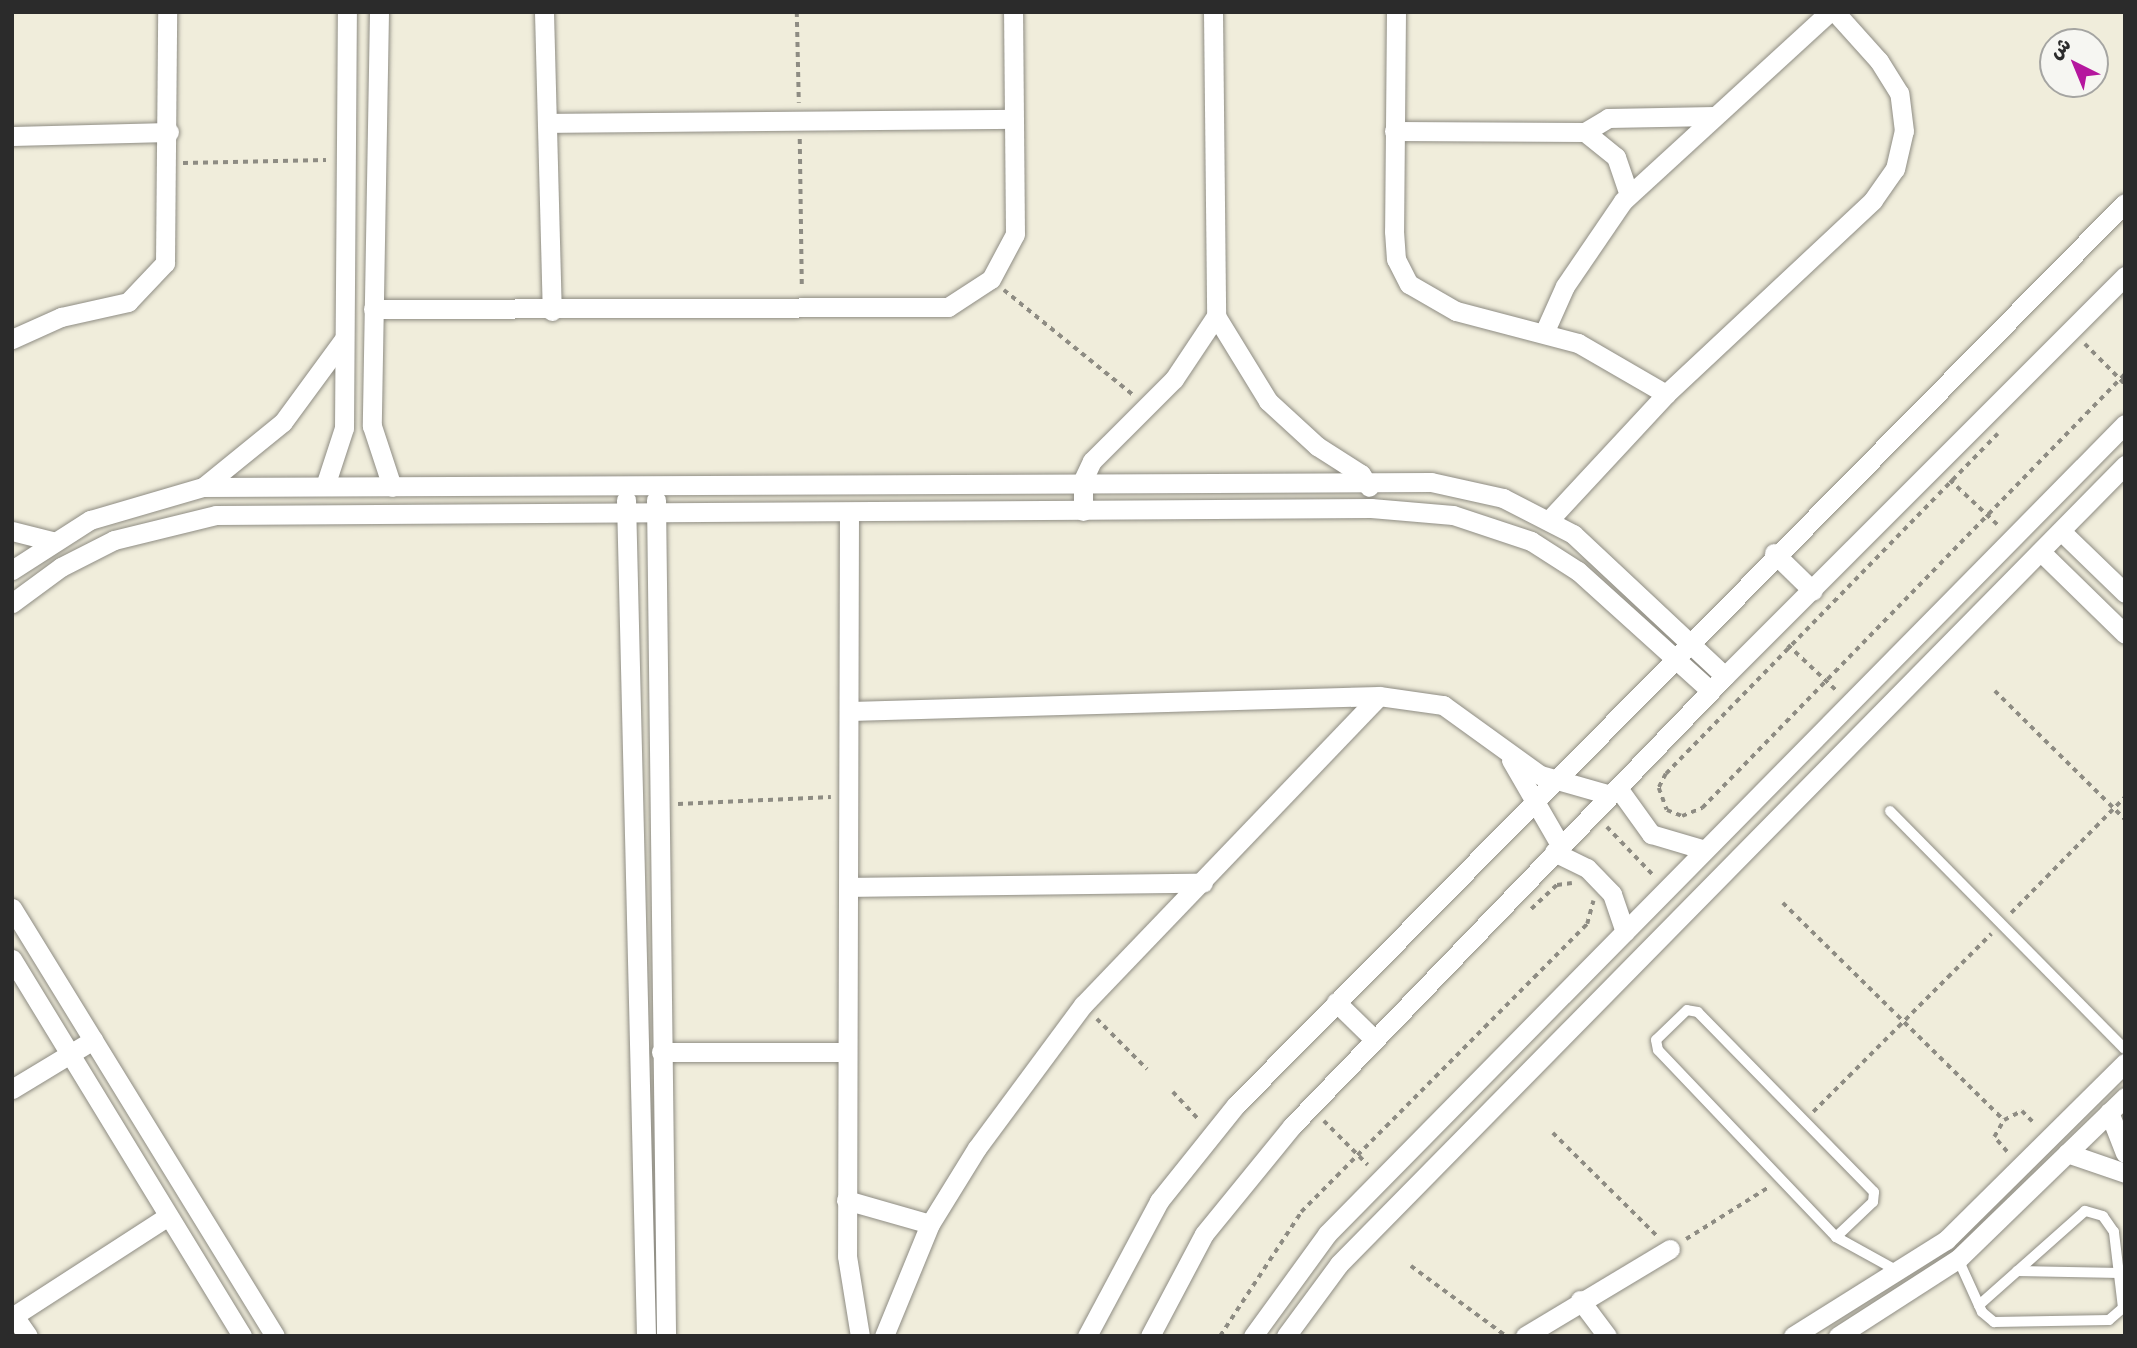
<!DOCTYPE html>
<html>
<head>
<meta charset="utf-8">
<style>
  body { margin:0 }
  #map { position:relative; width:2137px; height:1348px; overflow:hidden; background:#f0eddb; font-family:"Architects Daughter","Playpen Sans Arabic",sans-serif }
  div>[style] { position:absolute }
  [style*='--x'] { left:calc(var(--x)*1px); top:calc(var(--y)*1px); width:calc(var(--w)*1px); rotate:calc(var(--a)*1deg) }
  .path>* { height:3.5px; margin-top:-1.75px; transform-origin:0; background:repeating-linear-gradient(90deg,#8e8c83 0 5px,transparent 0 10px) }
  .roads { filter:drop-shadow(0 0 2px #8e8c83) drop-shadow(0 0 2px #8e8c83) }
  .service>* { height:10px; margin:-5px; padding:0 5px; transform-origin:5px; border-radius:5px; background:#fff }
  .minor>* { height:19px; margin:-9.5px; padding:0 9.5px; transform-origin:9.5px; border-radius:9.5px; background:#fff }
  span { translate:-50% -50%; white-space:nowrap; text-align:center; line-height:1.15; -webkit-text-stroke:5px #f6f6f2; paint-order:stroke }
  .frame { position:absolute; inset:0; border:14px solid #2b2b2b; pointer-events:none }
  .north { position:absolute; left:2039px; top:28px; width:70px; height:70px; box-sizing:border-box; background:#f6f6f2; border:2px solid #a5a5a2; border-radius:50%; rotate:317deg; font-size:19px; font-weight:700; line-height:28px; text-align:center; color:#2b2b2b }
  .north::after { content:''; display:block; margin:auto; width:24px; height:32px; background:#b5179e; clip-path:polygon(50% 0,100% 100%,50% 72%,0 100%) }
</style>
</head>
<body>
<div id="map">
  <div class="path">
    <i style="--x:797;--y:12;--w:91;--a:88.7"></i>
    <i style="--x:800;--y:139;--w:150;--a:89.2"></i>
    <i style="--x:183;--y:163;--w:143;--a:-1.2"></i>
    <i style="--x:1004;--y:290;--w:166;--a:39.1"></i>
    <i style="--x:2085;--y:344;--w:57;--a:45"></i>
    <i style="--x:1998;--y:434;--w:475;--a:134.3"></i>
    <i style="--x:1666;--y:774;--w:16;--a:117"></i>
    <i style="--x:1659;--y:788;--w:23;--a:70"></i>
    <i style="--x:1667;--y:810;--w:16;--a:22"></i>
    <i style="--x:1682;--y:816;--w:22;--a:-22"></i>
    <i style="--x:1702;--y:808;--w:606;--a:-45.74"></i>
    <i style="--x:1950;--y:480;--w:66;--a:43.2"></i>
    <i style="--x:1788;--y:645;--w:66;--a:43.2"></i>
    <i style="--x:1995;--y:691;--w:182;--a:44.6"></i>
    <i style="--x:678;--y:804;--w:153;--a:-2.6"></i>
    <i style="--x:1607;--y:827;--w:69;--a:46.2"></i>
    <i style="--x:1783;--y:903;--w:310;--a:44.5"></i>
    <i style="--x:1531;--y:909;--w:35;--a:-43"></i>
    <i style="--x:1557;--y:885;--w:15;--a:-8"></i>
    <i style="--x:2011;--y:913;--w:163;--a:-45.5"></i>
    <i style="--x:1097;--y:1019;--w:71;--a:45"></i>
    <i style="--x:1173;--y:1092;--w:40;--a:47"></i>
    <i style="--x:1813;--y:1112;--w:252;--a:-45"></i>
    <i style="--x:1324;--y:1121;--w:62;--a:45"></i>
    <i style="--x:1553;--y:1133;--w:145;--a:44.7"></i>
    <i style="--x:2007;--y:1152;--w:20;--a:-131"></i>
    <i style="--x:1994;--y:1137;--w:20;--a:-60"></i>
    <i style="--x:2004;--y:1120;--w:20;--a:-27"></i>
    <i style="--x:2022;--y:1111;--w:18;--a:45"></i>
    <i style="--x:1686;--y:1239;--w:98;--a:-32.1"></i>
    <i style="--x:1411;--y:1266;--w:118;--a:36.4"></i>
    <i style="--x:1220;--y:1336;--w:148;--a:-56.8"></i>
    <i style="--x:1301;--y:1212;--w:406;--a:-45.2"></i>
    <i style="--x:1587;--y:924;--w:24;--a:-75"></i>
  </div>
  <div class="roads">
    <div class="service">
      <i style="--x:1890;--y:811;--w:334;--a:45.4"></i>
      <i style="--x:1836;--y:1237;--w:51;--a:-43.4"></i>
      <i style="--x:1873;--y:1202;--w:10;--a:-84"></i>
      <i style="--x:1874;--y:1192;--w:252;--a:-134.4"></i>
      <i style="--x:1698;--y:1012;--w:11;--a:-170"></i>
      <i style="--x:1687;--y:1010;--w:43;--a:135.9"></i>
      <i style="--x:1656;--y:1040;--w:10;--a:79"></i>
      <i style="--x:1658;--y:1050;--w:258;--a:46.4"></i>
      <i style="--x:1836;--y:1237;--w:68;--a:28.8"></i>
      <i style="--x:1958;--y:1259;--w:58;--a:65.6"></i>
      <i style="--x:1982;--y:1312;--w:16;--a:40"></i>
      <i style="--x:1994;--y:1322;--w:115;--a:-1"></i>
      <i style="--x:2109;--y:1320;--w:18;--a:-41"></i>
      <i style="--x:2123;--y:1308;--w:77;--a:-96.8"></i>
      <i style="--x:2114;--y:1232;--w:19;--a:-125"></i>
      <i style="--x:2103;--y:1216;--w:19;--a:-164"></i>
      <i style="--x:2085;--y:1211;--w:142;--a:138.4"></i>
      <i style="--x:2017;--y:1271;--w:103;--a:1.1"></i>
    </div>
    <div class="minor">
      <i style="--x:379;--y:12;--w:414;--a:91"></i>
      <i style="--x:372;--y:426;--w:64;--a:71.8"></i>
      <i style="--x:544;--y:12;--w:299;--a:88.5"></i>
      <i style="--x:1213;--y:12;--w:304;--a:89.4"></i>
      <i style="--x:1216;--y:316;--w:100;--a:58.5"></i>
      <i style="--x:1268;--y:401;--w:67;--a:42.6"></i>
      <i style="--x:1317;--y:446;--w:52;--a:32.5"></i>
      <i style="--x:1361;--y:474;--w:15;--a:58"></i>
      <i style="--x:1396;--y:12;--w:219;--a:90.5"></i>
      <i style="--x:1394;--y:231;--w:28;--a:86"></i>
      <i style="--x:1396;--y:259;--w:28;--a:63"></i>
      <i style="--x:1409;--y:284;--w:54;--a:29.9"></i>
      <i style="--x:1456;--y:311;--w:126;--a:14.7"></i>
      <i style="--x:1578;--y:343;--w:102;--a:30.1"></i>
      <i style="--x:547;--y:123;--w:466;--a:-0.5"></i>
      <i style="--x:1394;--y:131;--w:191;--a:0.3"></i>
      <i style="--x:1585;--y:132;--w:40;--a:39"></i>
      <i style="--x:1616;--y:157;--w:40;--a:71.1"></i>
      <i style="--x:1585;--y:132;--w:27;--a:-31"></i>
      <i style="--x:1608;--y:118;--w:106;--a:-1.1"></i>
      <i style="--x:12;--y:136;--w:157;--a:-1.5"></i>
      <i style="--x:373;--y:309;--w:575;--a:-0.2"></i>
      <i style="--x:948;--y:307;--w:51;--a:-33.1"></i>
      <i style="--x:991;--y:279;--w:51;--a:-61.9"></i>
      <i style="--x:1015;--y:234;--w:222;--a:-90.5"></i>
      <i style="--x:1544;--y:333;--w:51;--a:-65.9"></i>
      <i style="--x:1565;--y:286;--w:103;--a:-55.7"></i>
      <i style="--x:1623;--y:201;--w:280;--a:-42.5"></i>
      <i style="--x:12;--y:339;--w:54;--a:-24.2"></i>
      <i style="--x:61;--y:317;--w:69;--a:-12.6"></i>
      <i style="--x:128;--y:302;--w:54;--a:-46.5"></i>
      <i style="--x:165;--y:263;--w:251;--a:-89.5"></i>
      <i style="--x:325;--y:486;--w:61;--a:-71.9"></i>
      <i style="--x:344;--y:428;--w:416;--a:-89.6"></i>
      <i style="--x:203;--y:487;--w:103;--a:-39.1"></i>
      <i style="--x:283;--y:422;--w:103;--a:-53.7"></i>
      <i style="--x:626;--y:500;--w:836;--a:88.63"></i>
      <i style="--x:656;--y:500;--w:836;--a:89.31"></i>
      <i style="--x:1083;--y:511;--w:31;--a:-90"></i>
      <i style="--x:1083;--y:480;--w:21;--a:-65"></i>
      <i style="--x:1092;--y:461;--w:116;--a:-45"></i>
      <i style="--x:1174;--y:379;--w:76;--a:-56.3"></i>
      <i style="--x:849;--y:512;--w:744;--a:90.15"></i>
      <i style="--x:847;--y:1256;--w:81;--a:80.8"></i>
      <i style="--x:1550;--y:519;--w:171;--a:-47.1"></i>
      <i style="--x:1666;--y:394;--w:284;--a:-43.1"></i>
      <i style="--x:1873;--y:200;--w:38;--a:-55"></i>
      <i style="--x:1895;--y:169;--w:39;--a:-77"></i>
      <i style="--x:1904;--y:131;--w:38;--a:-97"></i>
      <i style="--x:1899;--y:93;--w:38;--a:-122"></i>
      <i style="--x:1879;--y:61;--w:66;--a:-131.9"></i>
      <i style="--x:12;--y:531;--w:41;--a:14"></i>
      <i style="--x:2061;--y:531;--w:89;--a:44.1"></i>
      <i style="--x:2041;--y:552;--w:117;--a:44.3"></i>
      <i style="--x:1774;--y:553;--w:54;--a:44.3"></i>
      <i style="--x:12;--y:570;--w:93;--a:-32.7"></i>
      <i style="--x:90;--y:520;--w:118;--a:-16.3"></i>
      <i style="--x:203;--y:487;--w:1228;--a:-0.23"></i>
      <i style="--x:1431;--y:482;--w:74;--a:12.5"></i>
      <i style="--x:1503;--y:498;--w:79;--a:27.2"></i>
      <i style="--x:1573;--y:534;--w:208;--a:43.1"></i>
      <i style="--x:12;--y:603;--w:61;--a:-36.3"></i>
      <i style="--x:61;--y:567;--w:59;--a:-27"></i>
      <i style="--x:114;--y:540;--w:105;--a:-13.8"></i>
      <i style="--x:216;--y:515;--w:1155;--a:-0.35"></i>
      <i style="--x:1371;--y:508;--w:82;--a:4.9"></i>
      <i style="--x:1453;--y:515;--w:82;--a:18.4"></i>
      <i style="--x:1531;--y:541;--w:56;--a:32.6"></i>
      <i style="--x:1578;--y:571;--w:179;--a:42.1"></i>
      <i style="--x:850;--y:711;--w:529;--a:-1.62"></i>
      <i style="--x:1379;--y:696;--w:65;--a:8"></i>
      <i style="--x:1443;--y:705;--w:120;--a:35.8"></i>
      <i style="--x:1540;--y:775;--w:73;--a:15.9"></i>
      <i style="--x:1511;--y:760;--w:98;--a:60"></i>
      <i style="--x:1618;--y:788;--w:57;--a:54.3"></i>
      <i style="--x:1651;--y:834;--w:56;--a:16.5"></i>
      <i style="--x:1554;--y:852;--w:37;--a:26"></i>
      <i style="--x:1587;--y:868;--w:36;--a:46"></i>
      <i style="--x:1612;--y:894;--w:40;--a:71.1"></i>
      <i style="--x:852;--y:887;--w:351;--a:-0.7"></i>
      <i style="--x:12;--y:908;--w:502;--a:58.43"></i>
      <i style="--x:12;--y:959;--w:442;--a:58.6"></i>
      <i style="--x:1336;--y:1002;--w:54;--a:44.3"></i>
      <i style="--x:661;--y:1052;--w:185;--a:0"></i>
      <i style="--x:12;--y:1089;--w:95;--a:-31.2"></i>
      <i style="--x:2109;--y:1112;--w:44;--a:68.7"></i>
      <i style="--x:2067;--y:1153;--w:61;--a:19"></i>
      <i style="--x:846;--y:1200;--w:87;--a:15.9"></i>
      <i style="--x:1580;--y:1300;--w:45;--a:53.1"></i>
      <i style="--x:14;--y:1316;--w:24;--a:55"></i>
      <i style="--x:12;--y:1317;--w:186;--a:-32.9"></i>
      <i style="--x:884;--y:1336;--w:121;--a:-67.7"></i>
      <i style="--x:930;--y:1224;--w:89;--a:-58.3"></i>
      <i style="--x:977;--y:1148;--w:178;--a:-53.5"></i>
      <i style="--x:1083;--y:1005;--w:428;--a:-46.2"></i>
      <i style="--x:1087;--y:1336;--w:153;--a:-61.9"></i>
      <i style="--x:1159;--y:1201;--w:123;--a:-51.3"></i>
      <i style="--x:1236;--y:1105;--w:1266;--a:-45.42"></i>
      <i style="--x:1150;--y:1336;--w:115;--a:-62.1"></i>
      <i style="--x:1204;--y:1234;--w:139;--a:-50.8"></i>
      <i style="--x:1292;--y:1126;--w:624;--a:-46.1"></i>
      <i style="--x:1725;--y:676;--w:566;--a:-45"></i>
      <i style="--x:1253;--y:1336;--w:126;--a:-54"></i>
      <i style="--x:1327;--y:1234;--w:1137;--a:-45.43"></i>
      <i style="--x:1286;--y:1336;--w:89;--a:-53.6"></i>
      <i style="--x:1339;--y:1264;--w:1121;--a:-45.47"></i>
      <i style="--x:1525;--y:1336;--w:169;--a:-31"></i>
      <i style="--x:1793;--y:1336;--w:181;--a:-32.1"></i>
      <i style="--x:1946;--y:1240;--w:252;--a:-44.7"></i>
      <i style="--x:1838;--y:1336;--w:143;--a:-32.7"></i>
      <i style="--x:1958;--y:1259;--w:233;--a:-44.1"></i>
    </div>
  </div>
  <div class="frame"></div>
  <div class="north">ش</div>
</div>
</body>
</html>
